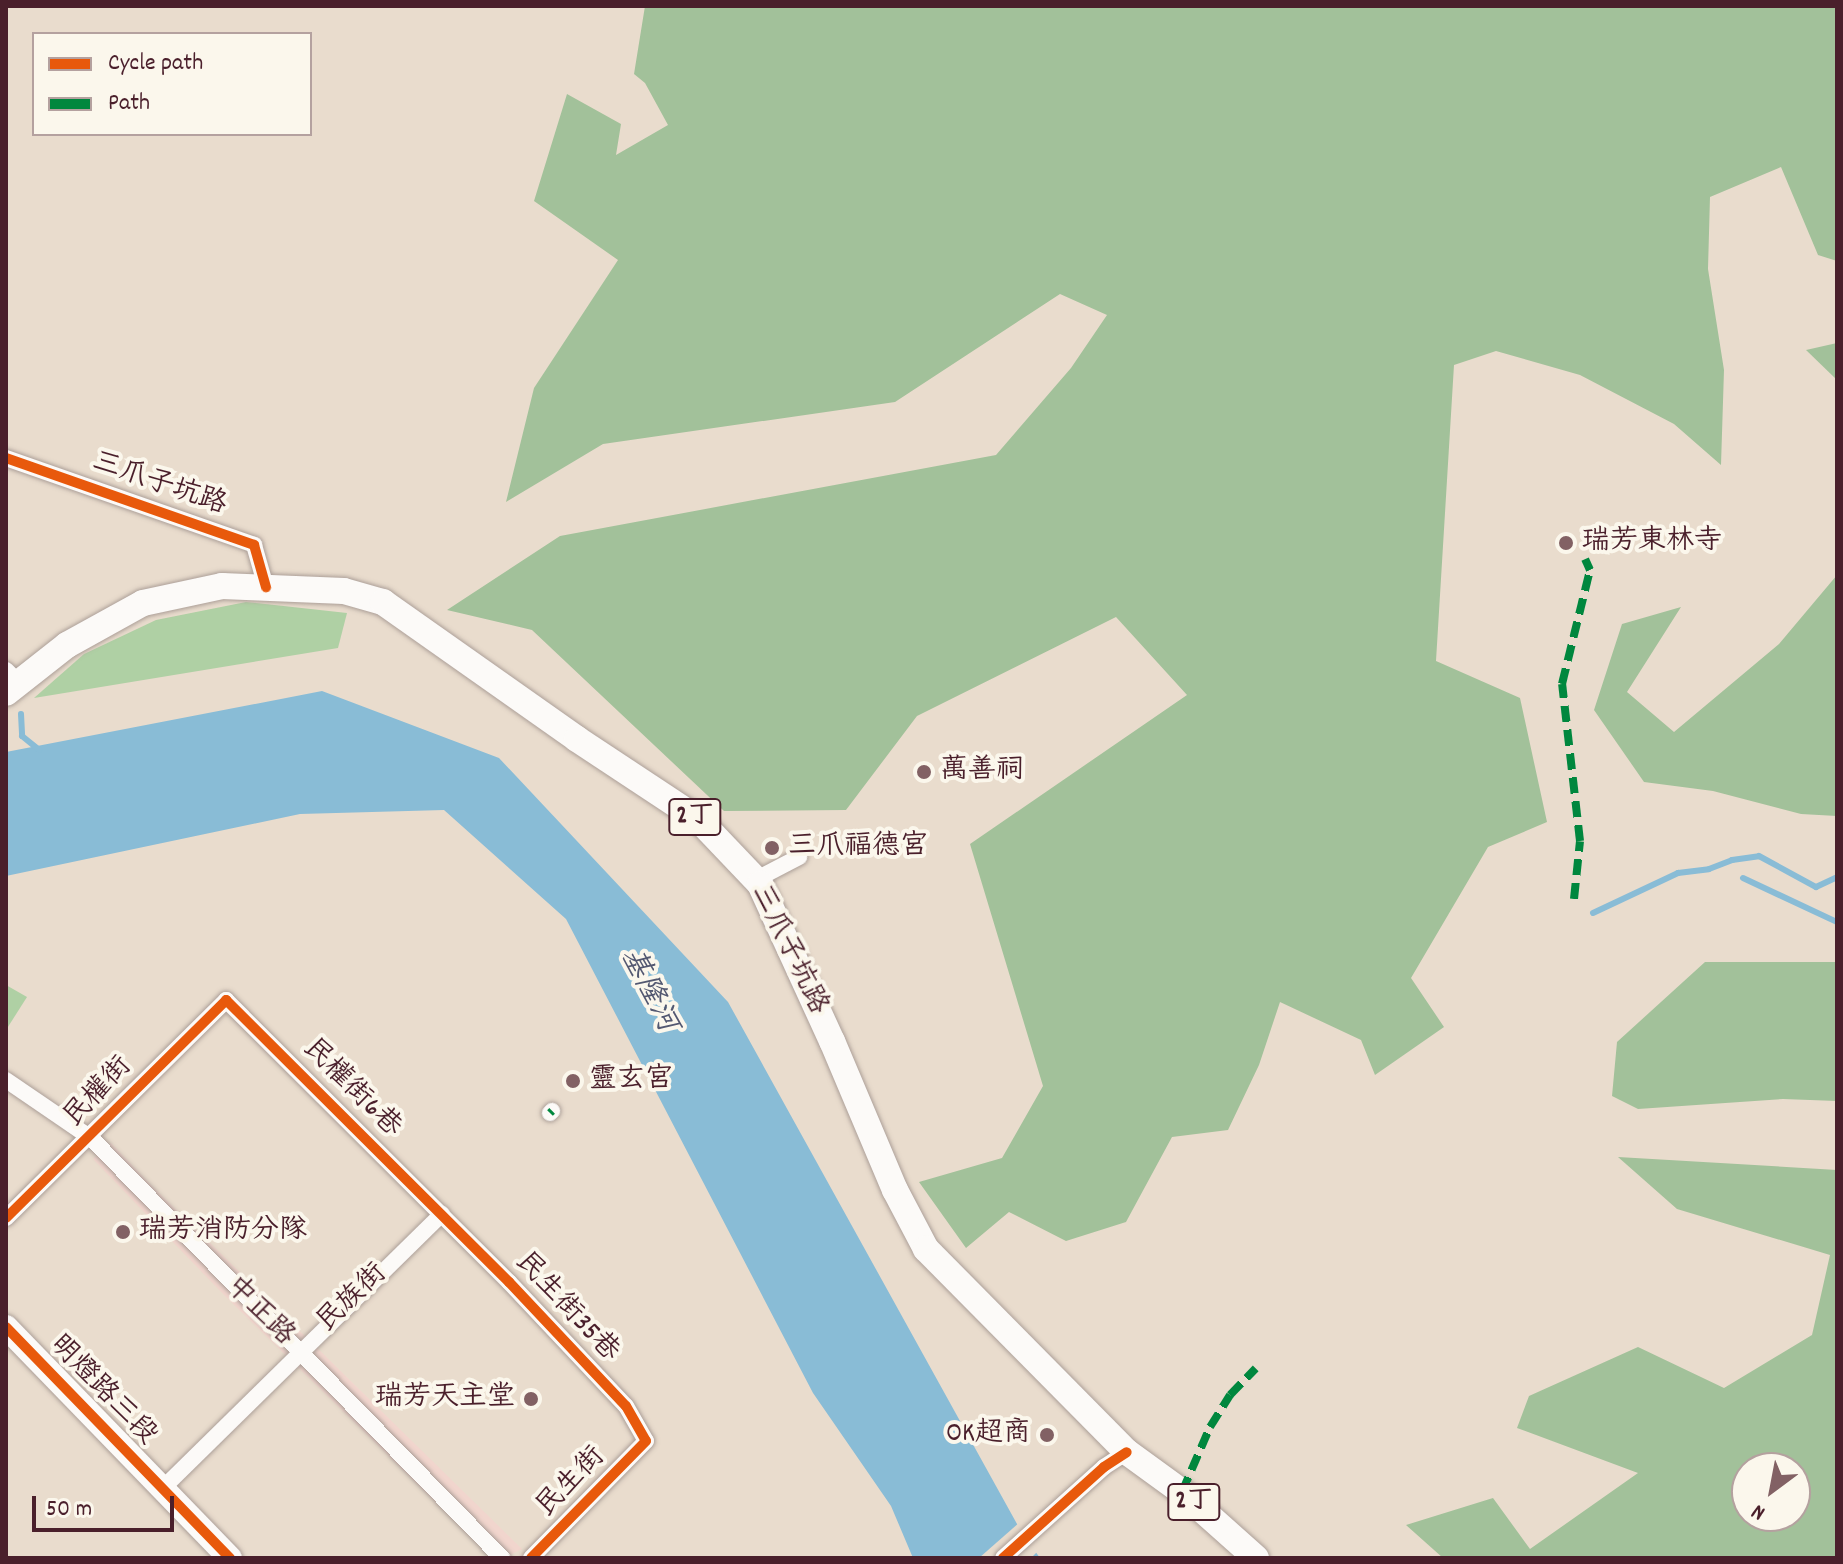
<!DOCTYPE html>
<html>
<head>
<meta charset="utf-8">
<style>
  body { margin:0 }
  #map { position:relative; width:1843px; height:1564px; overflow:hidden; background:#e9dccd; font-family:Dekko,"LXGW WenKai TC",sans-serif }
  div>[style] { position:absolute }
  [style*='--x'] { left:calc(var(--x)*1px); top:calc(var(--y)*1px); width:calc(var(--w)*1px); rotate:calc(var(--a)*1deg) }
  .built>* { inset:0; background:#f1d5cd }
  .green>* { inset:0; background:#afd0a4 }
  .forest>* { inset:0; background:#a2c19a }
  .water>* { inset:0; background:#89bcd6 }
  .pier>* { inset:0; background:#e9dccd }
  .stream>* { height:6px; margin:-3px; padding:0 3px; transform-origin:3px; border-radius:3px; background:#89bcd6 }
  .roads { filter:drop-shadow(0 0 2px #ac9f98) drop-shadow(0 0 2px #ac9f98) }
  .street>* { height:16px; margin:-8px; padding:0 8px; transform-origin:8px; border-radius:8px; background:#fcfaf8 }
  .secondary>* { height:24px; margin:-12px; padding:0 12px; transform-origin:12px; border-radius:12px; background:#fcfaf8 }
  .primary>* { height:26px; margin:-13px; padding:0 13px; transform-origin:13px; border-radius:13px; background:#fcfaf8 }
  .quiet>* { height:8px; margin-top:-4px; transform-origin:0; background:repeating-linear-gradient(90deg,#00873e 0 16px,transparent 0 24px) }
  .cycleway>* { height:10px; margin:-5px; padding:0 5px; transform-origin:5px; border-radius:5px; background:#e8590c }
  .dots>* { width:22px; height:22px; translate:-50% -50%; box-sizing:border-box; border:4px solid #fbf7ec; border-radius:50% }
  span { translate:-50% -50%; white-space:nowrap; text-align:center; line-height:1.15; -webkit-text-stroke:8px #fbf7ec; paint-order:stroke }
  .shield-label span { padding:2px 6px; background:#fbf7ec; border:2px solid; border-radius:6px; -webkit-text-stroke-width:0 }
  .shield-label { font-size:26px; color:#4a1f2b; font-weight:700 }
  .street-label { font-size:28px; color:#4a1f2b }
  .poi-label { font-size:28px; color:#4a1f2b }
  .left { translate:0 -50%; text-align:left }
  .right { translate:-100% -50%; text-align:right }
  .water-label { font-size:30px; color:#535871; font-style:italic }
  .frame { position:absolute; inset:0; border:8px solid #4a1f2b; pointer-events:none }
  .legend { position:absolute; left:32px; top:32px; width:280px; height:104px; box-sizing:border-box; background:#fbf7ec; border:2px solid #b4a19f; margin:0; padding:10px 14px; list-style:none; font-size:24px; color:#4a1f2b }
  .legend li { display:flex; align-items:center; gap:16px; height:40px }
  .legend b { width:40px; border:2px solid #b4a19f }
  .north { position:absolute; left:1731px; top:1452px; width:80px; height:80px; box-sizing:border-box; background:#fbf7ec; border:2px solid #b4a19f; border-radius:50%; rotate:212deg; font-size:22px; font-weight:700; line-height:32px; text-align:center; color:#4a1f2b }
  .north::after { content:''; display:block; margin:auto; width:28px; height:36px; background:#826164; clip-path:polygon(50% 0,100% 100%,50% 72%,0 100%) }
  .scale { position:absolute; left:32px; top:1496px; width:142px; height:36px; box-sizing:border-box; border:4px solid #4a1f2b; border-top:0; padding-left:10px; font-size:24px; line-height:28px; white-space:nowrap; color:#4a1f2b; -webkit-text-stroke:6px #fbf7ec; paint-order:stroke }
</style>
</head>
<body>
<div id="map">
  <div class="built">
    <i style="clip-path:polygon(111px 1143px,152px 1186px,522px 1549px,504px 1558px,493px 1558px,226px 1297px,93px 1159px)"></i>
  </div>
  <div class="green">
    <i style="clip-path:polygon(246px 602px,347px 613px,338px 648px,34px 698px,84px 654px,156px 620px)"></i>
    <i style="clip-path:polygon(6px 985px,27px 997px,6px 1030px)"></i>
  </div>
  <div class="forest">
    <i style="clip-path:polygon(645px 6px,1837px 6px,1837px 261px,1818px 255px,1781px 167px,1710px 197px,1708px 269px,1724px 370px,1721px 465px,1674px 424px,1580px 375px,1496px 351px,1454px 365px,1436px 661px,1520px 698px,1547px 822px,1488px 847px,1411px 978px,1444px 1027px,1375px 1075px,1361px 1040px,1280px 1002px,1259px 1065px,1228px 1130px,1172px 1137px,1126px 1222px,1066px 1241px,1009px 1212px,966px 1248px,919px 1182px,1002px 1158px,1043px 1086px,970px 844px,1187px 695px,1116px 617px,917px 716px,846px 810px,724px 811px,532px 630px,447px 610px,560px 536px,996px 455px,1071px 368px,1107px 315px,1060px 294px,895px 402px,603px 444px,506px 502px,534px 388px,618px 260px,534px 201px,567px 94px,621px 124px,616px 155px,668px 125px,645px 83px,634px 74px)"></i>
    <i style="clip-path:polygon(1837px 343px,1837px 380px,1806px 350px)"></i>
    <i style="clip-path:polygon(1837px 575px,1837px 816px,1801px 814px,1713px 791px,1644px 782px,1594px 710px,1622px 624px,1681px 607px,1627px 692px,1674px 732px,1779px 644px)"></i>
    <i style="clip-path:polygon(1705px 962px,1837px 962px,1837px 1101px,1783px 1099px,1638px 1109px,1612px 1096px,1617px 1042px)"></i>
    <i style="clip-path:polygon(evenodd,1618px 1157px,1837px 1170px,1837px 1558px,1443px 1558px,1406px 1525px,1493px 1498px,1530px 1549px,1638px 1473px,1517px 1428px,1529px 1396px,1638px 1347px,1724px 1388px,1812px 1335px,1830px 1255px,1677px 1209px,1618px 1157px,1795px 1468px,1795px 1516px,1747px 1516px,1747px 1468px,1795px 1468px)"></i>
  </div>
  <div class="water">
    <i style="clip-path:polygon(322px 691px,499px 758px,728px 1002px,1022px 1533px,1040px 1558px,913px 1558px,891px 1506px,813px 1393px,566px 919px,444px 810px,300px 814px,6px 876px,6px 752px)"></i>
  </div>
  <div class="pier">
    <i style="clip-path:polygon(1020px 1522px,1039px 1550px,1031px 1558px,979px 1558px)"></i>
  </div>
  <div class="stream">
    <i style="--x:21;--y:714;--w:22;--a:87"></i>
    <i style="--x:22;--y:736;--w:22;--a:39"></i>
    <i style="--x:1743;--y:878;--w:104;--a:25.1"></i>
    <i style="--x:1593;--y:913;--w:94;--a:-25.2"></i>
    <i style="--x:1678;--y:873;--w:31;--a:-7"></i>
    <i style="--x:1709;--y:869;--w:25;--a:-21"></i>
    <i style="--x:1732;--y:860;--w:27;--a:-8"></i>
    <i style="--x:1759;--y:856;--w:65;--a:28.5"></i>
    <i style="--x:1816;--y:887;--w:23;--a:-25"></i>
  </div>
  <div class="roads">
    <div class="street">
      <i style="--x:6;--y:458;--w:263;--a:19.3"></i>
      <i style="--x:254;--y:545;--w:44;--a:74.1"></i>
      <i style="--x:6;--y:670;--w:17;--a:45"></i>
      <i style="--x:755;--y:880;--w:50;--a:-27.6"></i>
      <i style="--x:6;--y:1080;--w:103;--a:34.3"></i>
      <i style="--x:91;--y:1138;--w:588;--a:45.62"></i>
      <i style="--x:550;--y:1113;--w:3;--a:-45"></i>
      <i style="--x:6;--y:1218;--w:310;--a:-44.7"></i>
      <i style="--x:226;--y:1000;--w:400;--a:44.9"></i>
      <i style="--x:509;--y:1282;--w:170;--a:46.7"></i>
      <i style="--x:626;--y:1406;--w:40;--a:60.3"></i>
      <i style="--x:646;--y:1441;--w:164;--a:134.5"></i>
      <i style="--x:163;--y:1488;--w:391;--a:-44.5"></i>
      <i style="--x:1003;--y:1558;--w:136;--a:-42"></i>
      <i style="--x:1104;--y:1467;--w:27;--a:-33"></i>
    </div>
    <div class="secondary">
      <i style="--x:6;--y:1327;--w:322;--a:45.9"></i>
    </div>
    <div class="primary">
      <i style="--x:6;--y:693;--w:78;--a:-38.2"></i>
      <i style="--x:67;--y:645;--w:87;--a:-28.9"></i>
      <i style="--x:143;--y:603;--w:81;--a:-12.1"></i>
      <i style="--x:222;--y:586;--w:122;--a:2.3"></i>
      <i style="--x:344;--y:591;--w:41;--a:15.8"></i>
      <i style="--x:383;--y:602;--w:237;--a:35.2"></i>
      <i style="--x:577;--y:739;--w:145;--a:33.5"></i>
      <i style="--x:698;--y:819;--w:90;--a:46.4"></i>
      <i style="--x:760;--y:884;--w:173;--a:65.4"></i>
      <i style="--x:832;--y:1041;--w:162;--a:67.1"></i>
      <i style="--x:895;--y:1190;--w:67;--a:62.3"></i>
      <i style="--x:926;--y:1249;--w:286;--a:45.3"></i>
      <i style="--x:1127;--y:1452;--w:68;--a:36"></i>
      <i style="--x:1182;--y:1492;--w:99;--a:41.7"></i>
    </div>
  </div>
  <div class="quiet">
    <i style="--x:1574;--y:899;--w:58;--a:-84.1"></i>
    <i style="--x:1580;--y:841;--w:158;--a:-96.5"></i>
    <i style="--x:1562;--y:684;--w:117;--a:-76.2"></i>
    <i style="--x:1590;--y:570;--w:12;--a:-114"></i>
    <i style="--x:550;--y:1113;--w:3;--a:-45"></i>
    <i style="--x:1182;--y:1492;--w:71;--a:-66.7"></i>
    <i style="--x:1210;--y:1427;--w:38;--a:-58"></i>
    <i style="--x:1230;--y:1395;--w:37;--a:-46"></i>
  </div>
  <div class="cycleway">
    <i style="--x:6;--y:458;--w:263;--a:19.3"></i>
    <i style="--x:254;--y:545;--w:44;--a:74.1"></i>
    <i style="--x:6;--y:1218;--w:310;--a:-44.7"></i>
    <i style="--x:226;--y:1000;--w:400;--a:44.9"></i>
    <i style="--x:509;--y:1282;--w:170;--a:46.7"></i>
    <i style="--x:626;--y:1406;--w:40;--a:60.3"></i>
    <i style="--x:646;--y:1441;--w:164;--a:134.5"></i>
    <i style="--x:6;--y:1327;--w:322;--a:45.9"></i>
    <i style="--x:1003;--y:1558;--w:136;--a:-42"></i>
    <i style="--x:1104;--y:1467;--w:27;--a:-33"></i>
  </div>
  <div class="dots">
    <i style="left:1566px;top:543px;background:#826164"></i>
    <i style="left:924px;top:772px;background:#826164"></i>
    <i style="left:772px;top:848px;background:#826164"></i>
    <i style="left:573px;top:1081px;background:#826164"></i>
    <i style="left:123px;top:1232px;background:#826164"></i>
    <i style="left:531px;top:1399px;background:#826164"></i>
    <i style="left:1047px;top:1435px;background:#826164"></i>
  </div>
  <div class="shield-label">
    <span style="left:695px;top:817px">2丁</span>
    <span style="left:1194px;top:1502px">2丁</span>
  </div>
  <div class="street-label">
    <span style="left:159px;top:485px;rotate:19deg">三爪子坑路</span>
    <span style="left:788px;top:950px;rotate:64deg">三爪子坑路</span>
    <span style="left:351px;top:1089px;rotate:45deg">民權街6巷</span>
    <span style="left:99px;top:1093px;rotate:-47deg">民權街</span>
    <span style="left:353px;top:1299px;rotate:-44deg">民族街</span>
    <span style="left:566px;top:1308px;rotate:47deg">民生街35巷</span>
    <span style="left:259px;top:1312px;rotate:45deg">中正路</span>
    <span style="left:102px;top:1391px;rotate:46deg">明燈路三段</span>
    <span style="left:572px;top:1483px;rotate:-46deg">民生街</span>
  </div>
  <div class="poi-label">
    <span class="left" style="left:1582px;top:543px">瑞芳東林寺</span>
    <span class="left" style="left:940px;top:772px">萬善祠</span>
    <span class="left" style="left:788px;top:848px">三爪福德宮</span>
    <span class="left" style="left:589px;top:1081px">靈玄宮</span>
    <span class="left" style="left:139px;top:1232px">瑞芳消防分隊</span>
    <span class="right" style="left:515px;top:1399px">瑞芳天主堂</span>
    <span class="right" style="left:1031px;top:1435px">OK超商</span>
  </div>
  <div class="water-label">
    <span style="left:647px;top:991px;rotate:63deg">基隆河</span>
  </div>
  <div class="frame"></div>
  <ul class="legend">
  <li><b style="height:10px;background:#e8590c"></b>Cycle path</li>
  <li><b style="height:10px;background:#00873e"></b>Path</li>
  </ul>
  <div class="north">N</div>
  <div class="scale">50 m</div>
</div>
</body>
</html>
